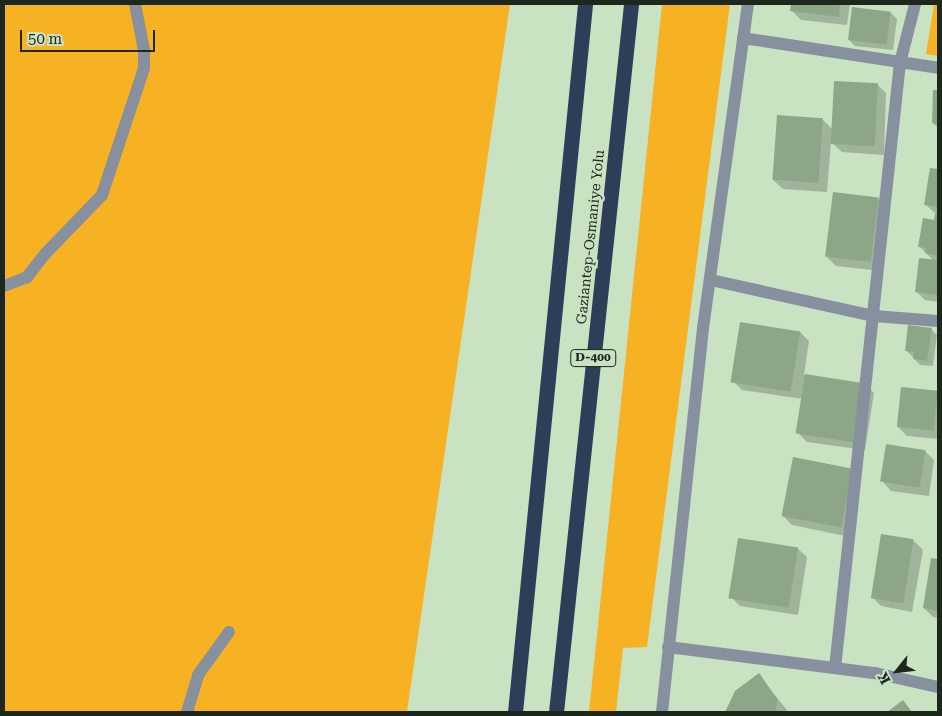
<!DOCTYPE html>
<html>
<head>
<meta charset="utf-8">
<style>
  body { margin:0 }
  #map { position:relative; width:942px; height:716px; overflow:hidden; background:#c9e2c2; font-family:"Roboto Serif",serif }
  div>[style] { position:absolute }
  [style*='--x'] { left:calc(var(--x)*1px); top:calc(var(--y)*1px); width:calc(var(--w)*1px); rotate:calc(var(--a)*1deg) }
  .green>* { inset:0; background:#f7b223 }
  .shadow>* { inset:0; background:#0003 }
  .building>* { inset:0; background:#8ea688; transform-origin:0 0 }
  .street>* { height:12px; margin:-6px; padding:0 6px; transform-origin:6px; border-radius:6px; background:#87909e }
  .highway>* { height:15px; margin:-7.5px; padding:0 7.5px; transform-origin:7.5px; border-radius:7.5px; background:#2e3e58 }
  span { translate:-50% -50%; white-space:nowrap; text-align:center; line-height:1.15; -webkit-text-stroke:5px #c9e2c2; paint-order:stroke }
  .shield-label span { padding:1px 4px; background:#c9e2c2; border:1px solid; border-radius:4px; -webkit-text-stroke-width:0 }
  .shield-label { font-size:12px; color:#1e271c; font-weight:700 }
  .street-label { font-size:14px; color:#1e271c }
  .frame { position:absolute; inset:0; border:5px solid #1e271c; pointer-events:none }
  .north { position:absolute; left:872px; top:646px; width:50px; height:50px; -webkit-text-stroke:4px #c9e2c2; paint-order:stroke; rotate:241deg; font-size:14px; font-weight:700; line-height:20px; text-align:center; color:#1e271c }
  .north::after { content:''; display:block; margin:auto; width:18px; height:22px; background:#1e271c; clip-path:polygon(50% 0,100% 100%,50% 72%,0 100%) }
  .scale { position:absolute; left:20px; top:30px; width:135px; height:22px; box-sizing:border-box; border:2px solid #1e271c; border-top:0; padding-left:6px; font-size:15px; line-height:18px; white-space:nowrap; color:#1e271c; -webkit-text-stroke:4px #c9e2c2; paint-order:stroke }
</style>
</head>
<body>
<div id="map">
  <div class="green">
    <i style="clip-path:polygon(4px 4px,510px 4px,407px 712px,4px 712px)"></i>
    <i style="clip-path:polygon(662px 4px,730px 4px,647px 647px,623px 648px,616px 712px,589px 712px)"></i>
    <i style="clip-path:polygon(934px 4px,938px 4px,938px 56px,926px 54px)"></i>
  </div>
  <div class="shadow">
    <i style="clip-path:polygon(792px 4px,850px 4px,847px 25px,801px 20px,792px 11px)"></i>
    <i style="clip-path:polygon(891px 13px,897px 19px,893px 50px,855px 46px,849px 40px)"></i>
    <i style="clip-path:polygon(877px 84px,886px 93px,884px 155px,842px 152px,831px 142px,827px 192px,783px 189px,773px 180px,823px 120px,833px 130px)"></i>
    <i style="clip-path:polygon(934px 91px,938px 92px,938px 128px,933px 123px)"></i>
    <i style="clip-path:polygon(931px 170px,938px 171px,938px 302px,925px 300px,916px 291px,934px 261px,919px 246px,935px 222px,936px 214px,926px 205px)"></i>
    <i style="clip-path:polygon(878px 199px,887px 208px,881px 271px,836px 266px,827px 257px)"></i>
    <i style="clip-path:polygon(931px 329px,937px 335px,933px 366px,920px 365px,906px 350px)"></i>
    <i style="clip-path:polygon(800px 332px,809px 341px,804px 375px,865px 384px,874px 393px,865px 450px,807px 442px,798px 433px,803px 399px,742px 390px,733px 381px)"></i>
    <i style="clip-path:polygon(902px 388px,938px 392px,938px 439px,907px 436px,898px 427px)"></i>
    <i style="clip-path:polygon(925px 451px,934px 460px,929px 496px,891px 491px,882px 481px)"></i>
    <i style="clip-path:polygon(852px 470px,850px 537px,792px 525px,783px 516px)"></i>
    <i style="clip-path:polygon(914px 541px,923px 550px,912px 612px,881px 606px,872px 597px)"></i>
    <i style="clip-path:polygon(797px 548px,807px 557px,798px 615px,740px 606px,731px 597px)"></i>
    <i style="clip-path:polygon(932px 559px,938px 560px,938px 618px,933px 617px,924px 608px)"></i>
    <i style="clip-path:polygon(758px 675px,787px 710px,786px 712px,727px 712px)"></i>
  </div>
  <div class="building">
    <i style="clip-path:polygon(791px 4px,840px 4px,839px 17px,790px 11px)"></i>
    <i style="left:852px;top:7px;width:39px;height:33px;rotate:7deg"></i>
    <i style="left:834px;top:81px;width:44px;height:63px;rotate:3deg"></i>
    <i style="clip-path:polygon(933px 90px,938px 90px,938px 124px,932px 123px)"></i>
    <i style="left:777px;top:115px;width:46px;height:65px;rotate:4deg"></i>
    <i style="clip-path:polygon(930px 168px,938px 169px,938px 207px,924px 205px)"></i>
    <i style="left:833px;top:192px;width:46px;height:65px;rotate:7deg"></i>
    <i style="clip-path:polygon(935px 214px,938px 215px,938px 256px,925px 253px,926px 248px,918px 247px,923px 218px,934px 220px)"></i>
    <i style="clip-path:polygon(919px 258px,938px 260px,938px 295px,915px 292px)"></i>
    <i style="left:740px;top:322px;width:61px;height:61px;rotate:9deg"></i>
    <i style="clip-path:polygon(908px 325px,932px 328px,927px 361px,913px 359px,914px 352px,905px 351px)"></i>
    <i style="left:805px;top:374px;width:61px;height:60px;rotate:9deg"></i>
    <i style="left:901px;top:387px;width:37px;height:40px;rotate:6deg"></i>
    <i style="left:886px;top:444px;width:40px;height:38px;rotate:9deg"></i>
    <i style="left:793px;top:457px;width:61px;height:60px;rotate:11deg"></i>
    <i style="left:881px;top:534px;width:33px;height:65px;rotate:9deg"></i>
    <i style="left:738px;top:538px;width:61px;height:61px;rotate:9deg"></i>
    <i style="clip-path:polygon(931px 558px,938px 559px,938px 611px,923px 608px)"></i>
    <i style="clip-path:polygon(759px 673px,778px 700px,775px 712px,725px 712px,735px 691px)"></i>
    <i style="clip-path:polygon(903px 700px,912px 712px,887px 712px)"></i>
  </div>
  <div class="street">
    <i style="--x:743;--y:38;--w:197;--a:8.7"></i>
    <i style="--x:711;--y:280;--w:167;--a:12.5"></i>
    <i style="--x:874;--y:316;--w:64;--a:4.5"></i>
    <i style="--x:4;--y:286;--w:25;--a:-21"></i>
    <i style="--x:27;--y:277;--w:31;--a:-52"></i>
    <i style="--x:46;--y:253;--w:81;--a:-46"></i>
    <i style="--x:102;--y:195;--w:134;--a:-71.7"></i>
    <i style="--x:144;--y:68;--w:18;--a:-90"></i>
    <i style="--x:144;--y:50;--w:47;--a:-101.1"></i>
    <i style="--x:668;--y:647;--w:209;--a:7.2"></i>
    <i style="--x:875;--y:673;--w:65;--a:12.5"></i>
    <i style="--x:835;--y:668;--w:608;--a:-83.87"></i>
    <i style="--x:900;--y:63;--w:61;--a:-75.7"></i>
    <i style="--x:187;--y:712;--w:39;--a:-73"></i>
    <i style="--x:198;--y:675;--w:53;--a:-54.2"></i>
    <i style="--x:662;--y:712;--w:386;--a:-83.9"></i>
    <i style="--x:703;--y:328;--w:327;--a:-82.1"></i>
  </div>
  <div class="highway">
    <i style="--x:515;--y:712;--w:711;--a:-84.35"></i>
    <i style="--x:556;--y:712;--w:712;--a:-83.95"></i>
  </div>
  <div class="shield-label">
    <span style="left:593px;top:358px">D-400</span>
  </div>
  <div class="street-label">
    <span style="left:590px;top:237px;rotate:-84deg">Gaziantep-Osmaniye Yolu</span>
  </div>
  <div class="frame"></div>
  <div class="north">K</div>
  <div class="scale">50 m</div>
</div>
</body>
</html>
